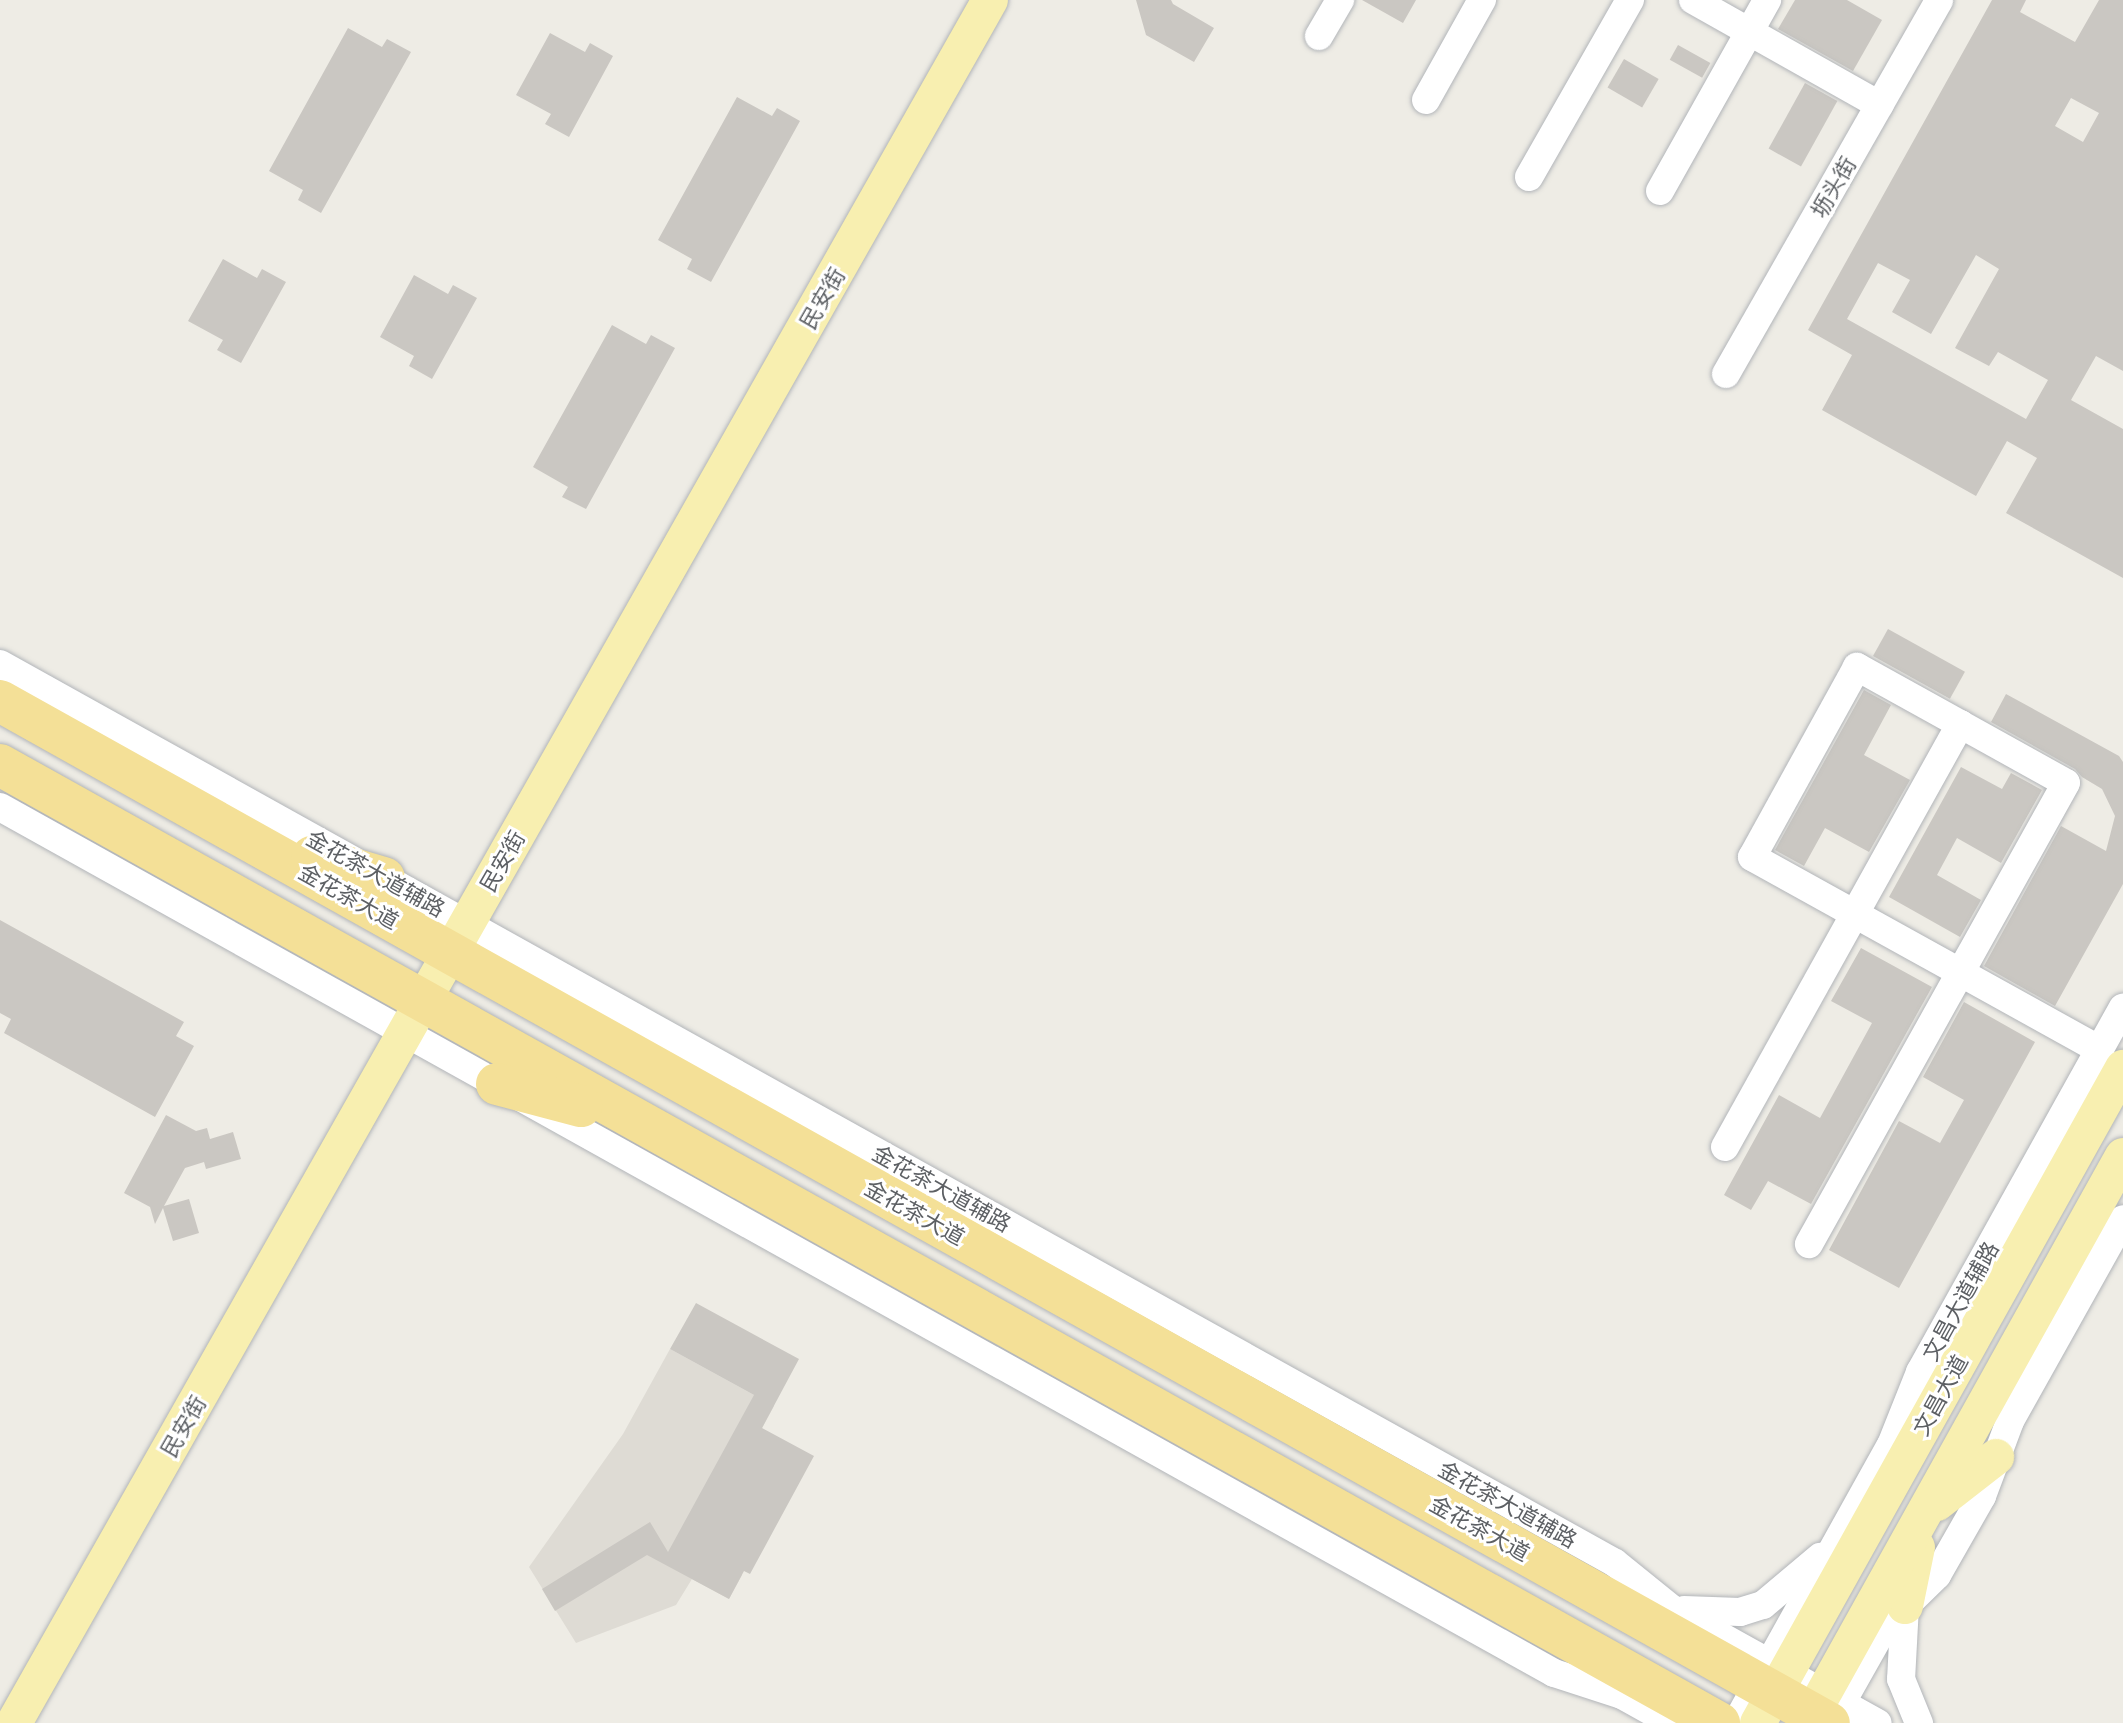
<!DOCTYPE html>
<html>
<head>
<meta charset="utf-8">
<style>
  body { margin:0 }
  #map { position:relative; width:2123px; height:1723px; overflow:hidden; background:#eeece5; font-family:"Golos Text","Noto Sans SC",sans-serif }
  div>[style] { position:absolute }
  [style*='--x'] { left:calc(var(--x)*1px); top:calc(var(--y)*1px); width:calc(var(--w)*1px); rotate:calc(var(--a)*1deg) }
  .education>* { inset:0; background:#dedbd4 }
  .building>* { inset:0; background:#cac7c2; transform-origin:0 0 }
  .roads { filter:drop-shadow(0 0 2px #b2b5b9) drop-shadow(0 0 2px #b2b5b9) }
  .minor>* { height:28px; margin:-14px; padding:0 14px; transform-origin:14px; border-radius:14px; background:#fff }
  .major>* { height:36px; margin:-18px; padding:0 18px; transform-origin:18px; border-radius:18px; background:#f8efb0 }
  .highway>* { height:42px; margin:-21px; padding:0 21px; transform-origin:21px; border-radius:21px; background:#f4e097 }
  span { translate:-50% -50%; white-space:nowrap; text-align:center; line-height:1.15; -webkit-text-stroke:6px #fff; paint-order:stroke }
  .street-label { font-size:22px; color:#5d6064 }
</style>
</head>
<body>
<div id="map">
  <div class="education">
    <i style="clip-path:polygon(670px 1349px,774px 1406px,696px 1551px,742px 1575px,729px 1599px,692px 1579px,676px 1605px,576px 1643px,529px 1567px,623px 1434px)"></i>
  </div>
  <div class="building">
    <i style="clip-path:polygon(1136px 0,1171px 0,1173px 4px,1214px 28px,1194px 62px,1146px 35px)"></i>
    <i style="clip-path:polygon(1362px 0,1416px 0,1403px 23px)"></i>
    <i style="clip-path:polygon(1795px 0,1847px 0,1882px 20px,1853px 71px,1778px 29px)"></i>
    <i style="clip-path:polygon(evenodd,1992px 0,2026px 0,2020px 12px,2075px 42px,2099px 0,2123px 0,2123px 371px,2096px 356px,2071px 400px,2123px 429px,2123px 578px,2006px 513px,2037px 458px,2007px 441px,1976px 496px,1822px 410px,1852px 355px,1808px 330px,1992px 0,2071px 98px,2099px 113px,2083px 142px,2055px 126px,2071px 98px,1992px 0,1976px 255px,1999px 269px,1955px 348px,1989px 366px,1998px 352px,2048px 380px,2026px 419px,1847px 319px,1878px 263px,1910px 280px,1892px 312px,1931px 334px,1976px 255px)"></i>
    <i style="clip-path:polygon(348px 28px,382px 47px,387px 39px,411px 52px,321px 213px,298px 200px,303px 190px,269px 171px)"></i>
    <i style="clip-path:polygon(550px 33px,585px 52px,590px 43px,613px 56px,569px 137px,545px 124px,551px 114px,516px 95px)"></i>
    <i style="left:1678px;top:45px;width:37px;height:17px;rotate:29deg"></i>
    <i style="left:1624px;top:59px;width:40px;height:33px;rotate:30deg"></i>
    <i style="left:1805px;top:83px;width:37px;height:75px;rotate:29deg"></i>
    <i style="clip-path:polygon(737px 97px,772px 116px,777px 108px,800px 121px,711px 282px,687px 269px,692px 259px,658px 240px)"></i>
    <i style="clip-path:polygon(223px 259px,257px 278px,262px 269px,286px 282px,241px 363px,217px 350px,223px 340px,188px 321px)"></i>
    <i style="clip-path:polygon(414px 275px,448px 294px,453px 285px,477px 298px,432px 379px,409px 366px,414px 356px,380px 337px)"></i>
    <i style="clip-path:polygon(612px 325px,646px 344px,651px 335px,675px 348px,586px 509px,562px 497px,568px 487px,533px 467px)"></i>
    <i style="left:1888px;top:629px;width:88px;height:31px;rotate:29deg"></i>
    <i style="clip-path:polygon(1864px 690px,1891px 705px,1864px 755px,1910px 780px,1869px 852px,1825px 828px,1804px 866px,1775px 850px)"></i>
    <i style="clip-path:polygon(2006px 694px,2119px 756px,2123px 762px,2123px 884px,2055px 1006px,1984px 966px,2061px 826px,2106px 851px,2115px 816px,2102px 789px,2082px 777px,2075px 769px,1991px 722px)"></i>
    <i style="clip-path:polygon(1961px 767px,2002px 789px,2011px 773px,2042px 790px,2001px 863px,1957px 838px,1937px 875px,1981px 900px,1960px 937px,1889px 897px)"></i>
    <i style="clip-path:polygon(0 920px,184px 1022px,176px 1036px,194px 1046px,155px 1117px,4px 1033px,11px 1019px,0 1013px)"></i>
    <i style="clip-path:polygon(1861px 948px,1932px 987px,1811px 1204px,1768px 1181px,1751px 1210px,1724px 1195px,1779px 1095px,1820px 1118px,1872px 1023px,1831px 1001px)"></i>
    <i style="clip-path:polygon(1964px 1002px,2035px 1042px,1899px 1288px,1829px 1250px,1899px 1121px,1940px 1143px,1964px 1100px,1923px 1077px)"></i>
    <i style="clip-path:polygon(166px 1115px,196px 1131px,207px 1128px,210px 1139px,233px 1132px,241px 1159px,206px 1169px,204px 1162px,185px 1168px,164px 1206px,189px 1199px,199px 1233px,173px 1241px,163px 1208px,155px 1224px,150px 1207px,124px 1193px)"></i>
    <i style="clip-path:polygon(696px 1303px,799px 1359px,762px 1428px,814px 1456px,750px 1574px,744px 1571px,729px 1599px,647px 1555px,555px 1611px,542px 1589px,650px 1522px,668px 1552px,754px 1395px,670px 1349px)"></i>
  </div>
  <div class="roads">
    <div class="minor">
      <i style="--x:1693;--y:0;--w:214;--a:29.4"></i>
      <i style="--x:1319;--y:36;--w:42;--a:-59.7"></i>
      <i style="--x:1426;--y:100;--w:115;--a:-60.8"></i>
      <i style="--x:1529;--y:177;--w:204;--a:-60.3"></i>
      <i style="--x:1660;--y:191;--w:219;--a:-60.7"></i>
      <i style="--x:1726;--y:374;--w:430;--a:-60.3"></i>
      <i style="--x:0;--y:664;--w:1848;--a:29.1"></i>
      <i style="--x:1615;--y:1563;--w:73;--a:38.9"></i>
      <i style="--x:1672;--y:1609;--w:235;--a:29"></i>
      <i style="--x:1960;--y:724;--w:118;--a:-151"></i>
      <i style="--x:1857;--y:667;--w:217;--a:118.9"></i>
      <i style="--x:1752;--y:857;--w:398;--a:29"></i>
      <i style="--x:0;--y:807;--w:1779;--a:29.13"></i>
      <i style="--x:1554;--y:1673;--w:71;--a:17.9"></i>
      <i style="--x:1622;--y:1695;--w:57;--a:29.2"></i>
      <i style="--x:1725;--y:1147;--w:484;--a:-60.9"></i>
      <i style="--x:1960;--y:724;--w:121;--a:29.1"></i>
      <i style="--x:2066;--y:783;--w:528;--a:119.14"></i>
      <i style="--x:1905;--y:1606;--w:73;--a:93.1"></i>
      <i style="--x:1901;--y:1679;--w:48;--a:67.8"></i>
      <i style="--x:1684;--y:1610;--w:56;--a:2"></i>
      <i style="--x:1740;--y:1612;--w:24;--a:-17"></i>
      <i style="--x:1763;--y:1605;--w:75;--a:-40.1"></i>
      <i style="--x:1832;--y:1720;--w:108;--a:-60.6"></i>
      <i style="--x:1885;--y:1626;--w:73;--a:-44.4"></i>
      <i style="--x:1937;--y:1575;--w:91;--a:-60.3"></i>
      <i style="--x:1982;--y:1496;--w:80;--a:-69.5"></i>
      <i style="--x:2010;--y:1421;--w:231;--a:-60.8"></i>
      <i style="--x:1736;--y:1723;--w:318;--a:-60.9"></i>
      <i style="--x:1891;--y:1445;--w:79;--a:-68.3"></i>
      <i style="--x:1920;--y:1372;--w:417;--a:-60.9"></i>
    </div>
    <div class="major">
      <i style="--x:1937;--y:1503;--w:75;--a:-37.9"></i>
      <i style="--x:1905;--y:1606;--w:60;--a:-78.5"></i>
      <i style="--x:14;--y:1723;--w:1980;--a:-60.47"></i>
      <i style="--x:1758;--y:1723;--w:750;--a:-60.87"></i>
      <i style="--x:1807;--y:1723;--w:649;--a:-60.87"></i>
    </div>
    <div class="highway">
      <i style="--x:0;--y:701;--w:2095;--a:29.2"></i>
      <i style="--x:0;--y:765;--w:1968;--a:29.13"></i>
      <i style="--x:312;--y:857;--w:75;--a:16.3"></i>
      <i style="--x:497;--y:1084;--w:87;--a:14.7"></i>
    </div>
  </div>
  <div class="street-label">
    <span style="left:1833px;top:187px;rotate:-60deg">坜头街</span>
    <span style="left:822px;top:298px;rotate:-60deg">民安街</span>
    <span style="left:502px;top:861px;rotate:-60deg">民安街</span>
    <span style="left:376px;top:873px;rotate:29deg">金花茶大道辅路</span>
    <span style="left:349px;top:896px;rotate:29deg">金花茶大道</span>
    <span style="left:942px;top:1188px;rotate:29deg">金花茶大道辅路</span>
    <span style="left:915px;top:1212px;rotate:29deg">金花茶大道</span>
    <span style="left:1960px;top:1301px;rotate:-61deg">文昌大道辅路</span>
    <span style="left:1940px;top:1395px;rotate:-61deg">文昌大道</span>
    <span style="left:183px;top:1426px;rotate:-60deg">民安街</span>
    <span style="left:1508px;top:1504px;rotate:29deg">金花茶大道辅路</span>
    <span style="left:1480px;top:1528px;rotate:29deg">金花茶大道</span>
  </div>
</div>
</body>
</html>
